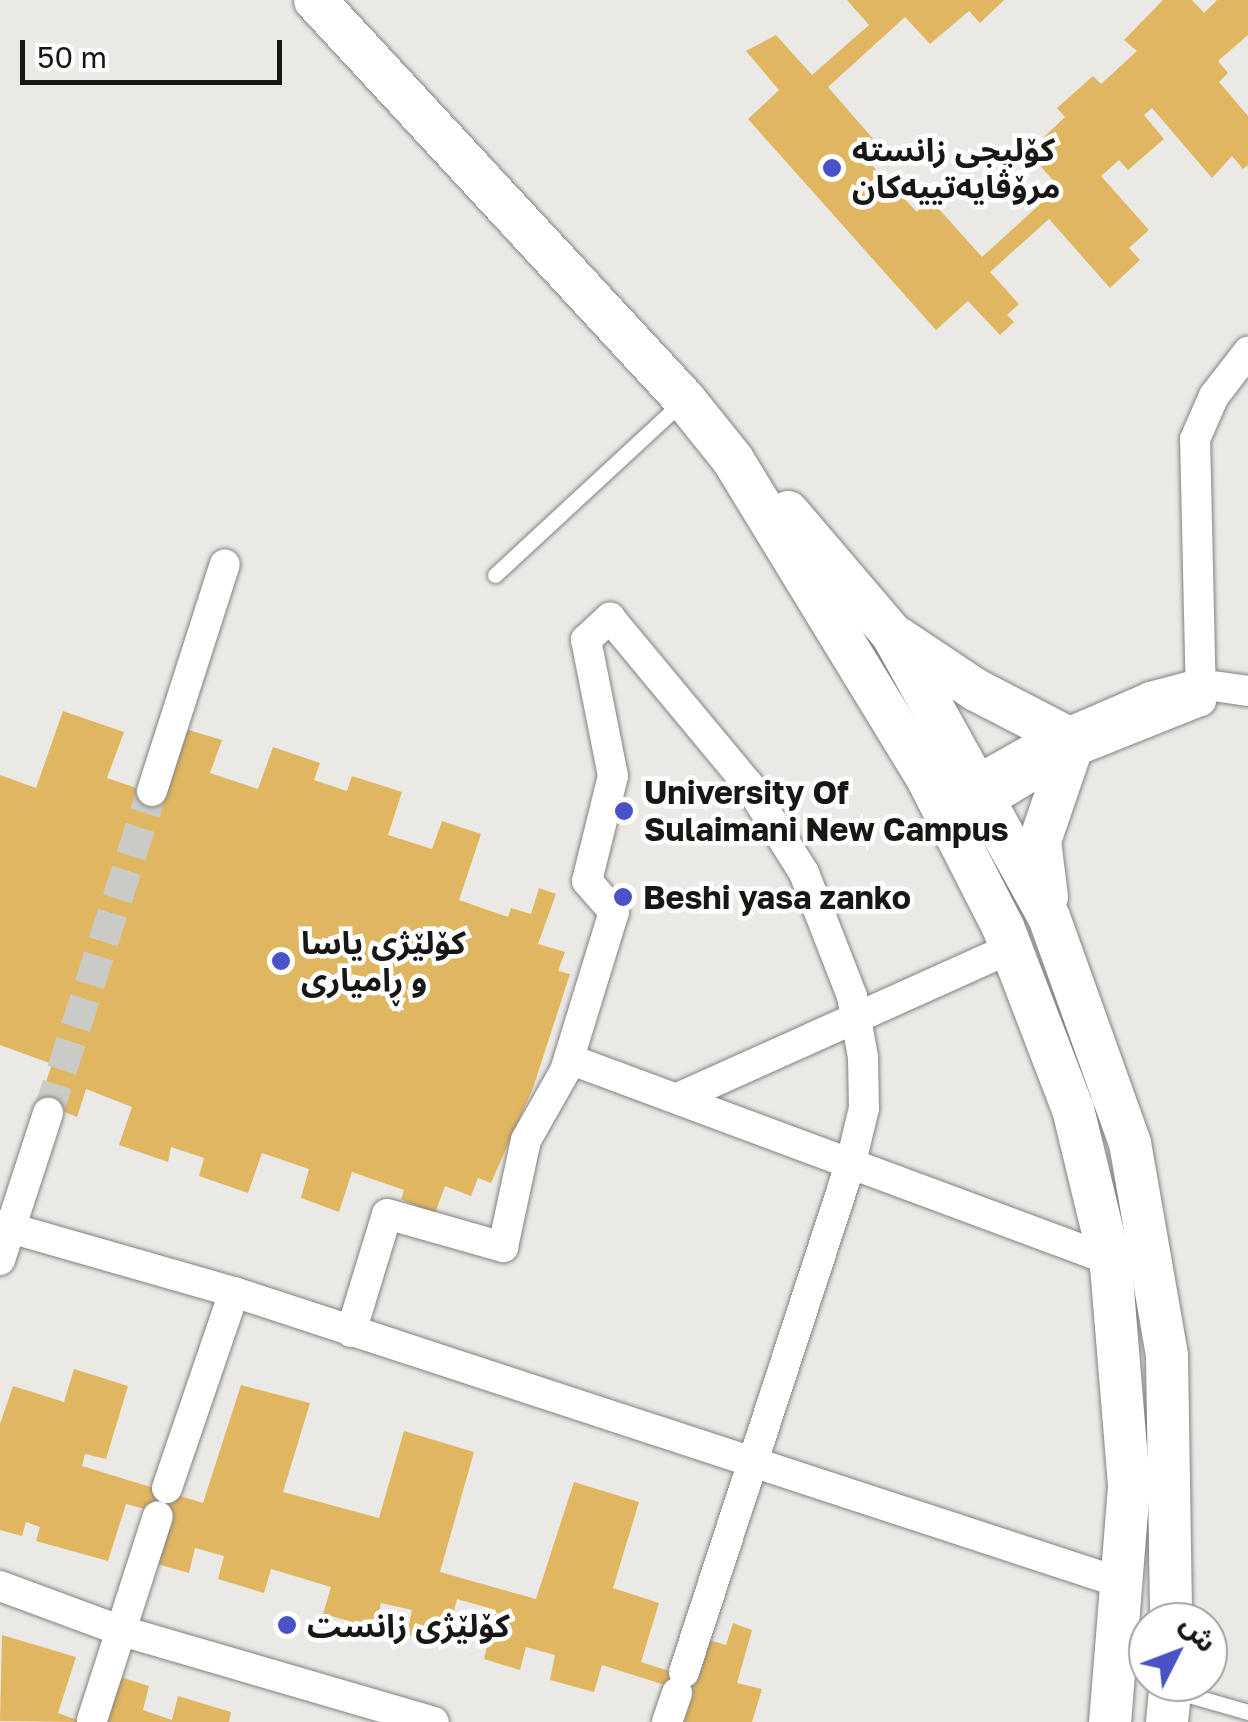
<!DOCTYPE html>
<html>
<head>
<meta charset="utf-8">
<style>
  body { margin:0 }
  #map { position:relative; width:1248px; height:1722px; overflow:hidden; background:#eae9e6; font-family:"Golos Text","Noto Sans Arabic",sans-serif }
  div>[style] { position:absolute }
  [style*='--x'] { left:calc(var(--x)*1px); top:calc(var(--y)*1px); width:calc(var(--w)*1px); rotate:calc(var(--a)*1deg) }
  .building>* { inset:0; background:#e0b760 }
  .street-tunnel>* { height:30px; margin-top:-15px; transform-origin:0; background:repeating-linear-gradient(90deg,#cacac7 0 30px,transparent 0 45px) }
  .roads { filter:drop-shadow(0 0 2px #848280) drop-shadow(0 0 2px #848280) }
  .lane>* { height:15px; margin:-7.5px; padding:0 7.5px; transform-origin:7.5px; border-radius:7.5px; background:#fff }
  .street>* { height:30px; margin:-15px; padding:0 15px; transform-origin:15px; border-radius:15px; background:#fff }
  .secondary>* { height:42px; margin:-21px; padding:0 21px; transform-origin:21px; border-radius:21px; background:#fff }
  .dots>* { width:28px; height:28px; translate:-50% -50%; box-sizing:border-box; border:5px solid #fff; border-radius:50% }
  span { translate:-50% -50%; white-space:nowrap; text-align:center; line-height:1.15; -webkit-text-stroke:9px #fff; paint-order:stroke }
  .poi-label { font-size:32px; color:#181716; font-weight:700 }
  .left { translate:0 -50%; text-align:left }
  .north { position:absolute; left:1128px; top:1602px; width:100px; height:100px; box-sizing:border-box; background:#fff; border:2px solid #a3a2a2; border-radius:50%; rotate:48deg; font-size:28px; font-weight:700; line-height:40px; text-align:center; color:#181716 }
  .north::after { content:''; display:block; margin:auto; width:35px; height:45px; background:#4a52c8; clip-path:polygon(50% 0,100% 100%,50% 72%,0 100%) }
  .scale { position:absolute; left:20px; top:40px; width:262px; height:45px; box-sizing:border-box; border:5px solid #181716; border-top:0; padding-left:12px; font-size:30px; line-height:35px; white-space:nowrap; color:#181716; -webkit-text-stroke:8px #fff; paint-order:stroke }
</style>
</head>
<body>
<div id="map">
  <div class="building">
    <i style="clip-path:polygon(847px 0,1004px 0,980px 23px,969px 11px,930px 44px,905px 17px,828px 87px,875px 141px,861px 154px,917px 212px,929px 198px,982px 257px,1059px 187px,1028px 152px,1065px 117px,1057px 108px,1093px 76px,1101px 84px,1137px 51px,1124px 40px,1163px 0,1192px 0,1204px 13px,1217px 0,1248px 0,1248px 35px,1218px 61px,1228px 73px,1219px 82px,1248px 116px,1248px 165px,1243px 169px,1232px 156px,1212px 178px,1152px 108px,1144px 115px,1164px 139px,1128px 170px,1119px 160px,1101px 176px,1149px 230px,1129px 248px,1140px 260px,1110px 288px,1049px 219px,990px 272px,1019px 304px,1007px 315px,1014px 322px,1000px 335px,968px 301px,936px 330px,748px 119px,779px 90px,746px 51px,776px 35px,812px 75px,869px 25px)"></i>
    <i style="clip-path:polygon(63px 711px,124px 732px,107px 778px,157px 795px,182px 728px,222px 740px,210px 773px,258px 789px,273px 747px,320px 763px,314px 780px,347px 791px,352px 776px,402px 792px,388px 835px,432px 849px,442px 821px,481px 834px,459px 900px,508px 917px,511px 908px,531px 914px,539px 888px,556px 894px,538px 944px,565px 952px,558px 971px,570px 974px,533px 1088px,491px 1183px,478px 1178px,471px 1196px,445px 1186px,431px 1224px,412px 1218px,417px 1206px,401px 1199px,404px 1190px,352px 1172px,339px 1212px,301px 1198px,309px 1169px,262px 1153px,248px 1193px,199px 1176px,204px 1158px,171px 1147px,168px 1162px,119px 1145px,132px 1107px,86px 1089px,77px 1117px,39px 1102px,52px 1064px,0 1045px,0 775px,36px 788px)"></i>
    <i style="clip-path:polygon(74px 1369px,128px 1386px,106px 1459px,85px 1454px,82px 1466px,203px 1503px,241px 1385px,310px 1403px,283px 1492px,379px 1518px,404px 1431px,474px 1452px,440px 1572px,536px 1599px,574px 1482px,639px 1502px,613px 1588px,659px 1603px,641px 1662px,697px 1680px,709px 1640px,726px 1645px,733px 1623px,752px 1630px,737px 1683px,762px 1689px,752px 1722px,684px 1722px,693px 1694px,602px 1665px,594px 1692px,550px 1680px,555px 1655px,526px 1647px,520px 1670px,484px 1659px,496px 1610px,457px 1599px,445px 1646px,407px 1635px,412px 1610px,381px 1603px,375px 1628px,323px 1614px,331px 1587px,271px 1569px,264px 1593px,218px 1579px,224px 1556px,195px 1548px,189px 1573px,150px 1562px,163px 1514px,126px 1504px,108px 1561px,36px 1541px,40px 1527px,26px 1522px,22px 1536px,0 1530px,0 1424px,13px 1386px,64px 1402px)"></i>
    <i style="clip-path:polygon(2px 1635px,76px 1657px,58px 1713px,83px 1722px,0 1721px)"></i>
    <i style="clip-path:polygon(111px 1674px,149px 1686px,143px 1710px,172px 1720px,178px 1696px,231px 1712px,229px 1722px,97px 1722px)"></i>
  </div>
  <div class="street-tunnel">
    <i style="--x:48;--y:1113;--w:338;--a:-72.1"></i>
  </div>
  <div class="roads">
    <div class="lane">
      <i style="--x:495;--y:575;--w:255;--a:-42.8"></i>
      <i style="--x:1175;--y:1691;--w:76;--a:16"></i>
    </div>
    <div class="street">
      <i style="--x:1201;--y:701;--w:262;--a:-91.3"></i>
      <i style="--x:1195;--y:439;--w:47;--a:-66.2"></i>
      <i style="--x:1214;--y:396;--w:56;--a:-52.3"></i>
      <i style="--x:959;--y:790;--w:90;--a:-29.4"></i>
      <i style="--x:1037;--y:746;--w:123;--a:-23.4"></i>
      <i style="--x:1150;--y:697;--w:51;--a:-14.9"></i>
      <i style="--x:1199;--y:684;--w:49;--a:8.1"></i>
      <i style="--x:152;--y:791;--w:238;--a:-72.2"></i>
      <i style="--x:972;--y:812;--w:114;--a:-31"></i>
      <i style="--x:1070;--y:753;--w:140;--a:-21.8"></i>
      <i style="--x:569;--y:1059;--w:577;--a:20.38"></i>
      <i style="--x:680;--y:1097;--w:364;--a:-24.2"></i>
      <i style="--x:0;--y:1225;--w:243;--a:16"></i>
      <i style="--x:234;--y:1292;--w:938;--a:18.15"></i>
      <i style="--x:0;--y:1260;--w:155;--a:-71.9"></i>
      <i style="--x:351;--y:1332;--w:123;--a:-73"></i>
      <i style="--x:387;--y:1214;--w:121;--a:15.9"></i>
      <i style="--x:503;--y:1247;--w:109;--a:-77.9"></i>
      <i style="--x:526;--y:1140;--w:79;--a:-60.5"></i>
      <i style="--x:565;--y:1071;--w:166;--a:-72.9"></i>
      <i style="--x:614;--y:912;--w:41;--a:-131.1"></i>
      <i style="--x:587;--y:881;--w:108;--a:-76.1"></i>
      <i style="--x:613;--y:776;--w:139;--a:-101.2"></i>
      <i style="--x:586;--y:640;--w:33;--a:-43"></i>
      <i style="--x:610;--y:618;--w:216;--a:50.3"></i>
      <i style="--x:748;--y:784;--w:105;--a:57.8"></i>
      <i style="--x:804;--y:873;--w:132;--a:68.7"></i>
      <i style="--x:852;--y:996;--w:62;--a:79.8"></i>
      <i style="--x:863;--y:1057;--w:51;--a:88.9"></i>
      <i style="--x:864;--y:1108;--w:56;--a:103.5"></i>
      <i style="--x:851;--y:1162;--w:537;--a:108.13"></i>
      <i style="--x:167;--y:1488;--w:207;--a:-71.1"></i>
      <i style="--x:0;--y:1586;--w:127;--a:20.3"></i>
      <i style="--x:119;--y:1630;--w:328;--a:16.3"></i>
      <i style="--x:92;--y:1720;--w:214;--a:-72.1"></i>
      <i style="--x:667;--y:1722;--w:31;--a:-71"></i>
    </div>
    <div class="secondary">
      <i style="--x:315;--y:0;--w:545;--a:47.23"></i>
      <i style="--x:685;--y:400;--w:77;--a:51.3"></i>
      <i style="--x:733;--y:460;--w:368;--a:58.6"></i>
      <i style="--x:925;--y:774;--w:172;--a:63"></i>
      <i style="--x:1003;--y:927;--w:195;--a:69"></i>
      <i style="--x:1073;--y:1109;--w:162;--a:76.4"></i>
      <i style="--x:1111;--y:1266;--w:222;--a:85.3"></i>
      <i style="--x:1129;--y:1487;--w:236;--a:94.6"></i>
      <i style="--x:788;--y:512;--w:160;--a:49.6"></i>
      <i style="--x:892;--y:634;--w:324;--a:61"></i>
      <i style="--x:1049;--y:917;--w:240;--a:70.3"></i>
      <i style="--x:1130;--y:1143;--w:216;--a:80.1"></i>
      <i style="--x:1167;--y:1356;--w:266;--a:89.1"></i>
      <i style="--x:898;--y:638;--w:94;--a:33.7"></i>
      <i style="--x:976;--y:690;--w:96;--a:27.4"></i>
      <i style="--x:1047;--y:897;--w:56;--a:-97.1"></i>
      <i style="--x:1040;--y:841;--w:93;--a:-71.2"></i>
      <i style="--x:1167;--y:1722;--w:40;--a:-84.3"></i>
    </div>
  </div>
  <div class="dots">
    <i style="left:832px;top:168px;background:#4a52c8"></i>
    <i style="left:624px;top:811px;background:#4a52c8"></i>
    <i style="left:623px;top:897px;background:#4a52c8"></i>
    <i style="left:281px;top:961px;background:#4a52c8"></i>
    <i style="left:287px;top:1625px;background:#4a52c8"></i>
  </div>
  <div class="poi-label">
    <span class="left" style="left:852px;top:168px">کۆلیجی زانستە<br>مرۆڤایەتییەکان</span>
    <span class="left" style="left:644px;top:811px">University Of<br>Sulaimani New Campus</span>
    <span class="left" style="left:643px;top:897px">Beshi yasa zanko</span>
    <span class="left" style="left:301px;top:961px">کۆلێژی یاسا<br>و ڕامیاری</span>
    <span class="left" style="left:307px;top:1625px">کۆلێژی زانست</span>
  </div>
  <div class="north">ش</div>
  <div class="scale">50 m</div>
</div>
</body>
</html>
